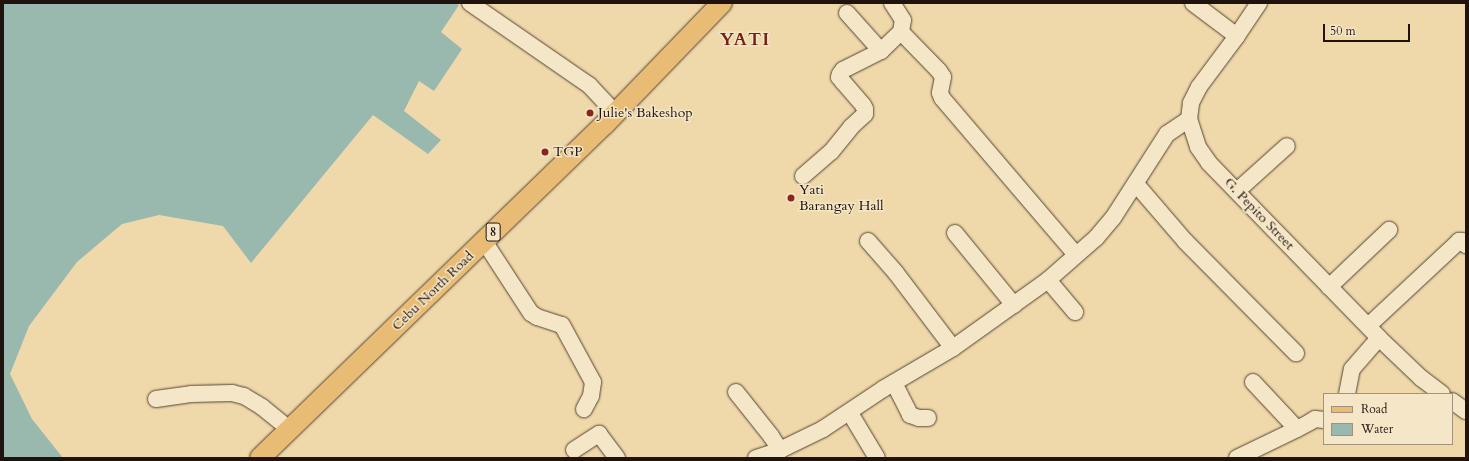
<!DOCTYPE html>
<html>
<head>
<meta charset="utf-8">
<style>
  body { margin:0 }
  #map { position:relative; width:1469px; height:461px; overflow:hidden; background:#efd8a9; font-family:Cardo,serif }
  div>[style] { position:absolute }
  [style*='--x'] { left:calc(var(--x)*1px); top:calc(var(--y)*1px); width:calc(var(--w)*1px); rotate:calc(var(--a)*1deg) }
  .water>* { inset:0; background:#9ab9ae }
  .roads { filter:drop-shadow(0 0 1px #544434) drop-shadow(0 0 1px #544434) }
  .minor>* { height:16px; margin:-8px; padding:0 8px; transform-origin:8px; border-radius:8px; background:#f5e6c7 }
  .major>* { height:20px; margin:-10px; padding:0 10px; transform-origin:10px; border-radius:10px; background:#e8bc74 }
  .dots>* { width:11px; height:11px; translate:-50% -50%; box-sizing:border-box; border:2px solid #f5e6c7; border-radius:50% }
  span { translate:-50% -50%; white-space:nowrap; text-align:center; line-height:1.15; -webkit-text-stroke:3px #f5e6c7; paint-order:stroke }
  .shield-label span { padding:1px 3px; background:#f5e6c7; border:1px solid; border-radius:3px; -webkit-text-stroke-width:0 }
  .shield-label { font-size:13px; color:#20130d; font-weight:700 }
  .poi-label { font-size:14px; color:#20130d }
  .left { translate:0 -50%; text-align:left }
  .street-label { font-size:14px; color:#20130d }
  .district-label { font-size:18px; color:#7a1f14; font-weight:700; letter-spacing:1px }
  .frame { position:absolute; inset:0; border:4px solid #20130d; pointer-events:none }
  .legend { position:absolute; left:1323px; top:393px; width:130px; height:52px; box-sizing:border-box; background:#f5e6c7; border:1px solid #a0927d; margin:0; padding:5px 7px; list-style:none; font-size:12px; color:#20130d }
  .legend li { display:flex; align-items:center; gap:8px; height:20px }
  .legend b { width:20px; border:1px solid #a0927d }
  .scale { position:absolute; left:1323px; top:24px; width:87px; height:18px; box-sizing:border-box; border:2px solid #20130d; border-top:0; padding-left:5px; font-size:12px; line-height:14px; white-space:nowrap; color:#20130d; -webkit-text-stroke:3px #f5e6c7; paint-order:stroke }
</style>
</head>
<body>
<div id="map">
  <div class="water">
    <i style="clip-path:polygon(3px 3px,456px 3px,459px 5px,441px 32px,462px 49px,434px 91px,419px 81px,404px 111px,441px 140px,428px 154px,373px 115px,251px 263px,223px 226px,159px 215px,122px 224px,77px 262px,29px 326px,10px 374px,32px 419px,63px 458px,3px 458px)"></i>
  </div>
  <div class="roads">
    <div class="minor">
      <i style="--x:470;--y:3;--w:145;--a:34.6"></i>
      <i style="--x:589;--y:85;--w:38;--a:47"></i>
      <i style="--x:1193;--y:3;--w:55;--a:36.9"></i>
      <i style="--x:1259;--y:3;--w:40;--a:124"></i>
      <i style="--x:1237;--y:36;--w:64;--a:126.7"></i>
      <i style="--x:1199;--y:87;--w:18;--a:117"></i>
      <i style="--x:1191;--y:103;--w:16;--a:97"></i>
      <i style="--x:1189;--y:119;--w:29;--a:72"></i>
      <i style="--x:1198;--y:147;--w:19;--a:55"></i>
      <i style="--x:1209;--y:163;--w:244;--a:45.8"></i>
      <i style="--x:1379;--y:338;--w:58;--a:43.6"></i>
      <i style="--x:1421;--y:378;--w:26;--a:37"></i>
      <i style="--x:847;--y:13;--w:51;--a:48.2"></i>
      <i style="--x:901;--y:32;--w:54;--a:45.7"></i>
      <i style="--x:939;--y:71;--w:7;--a:56"></i>
      <i style="--x:943;--y:77;--w:16;--a:101"></i>
      <i style="--x:940;--y:93;--w:5;--a:68"></i>
      <i style="--x:942;--y:98;--w:206;--a:49.5"></i>
      <i style="--x:803;--y:176;--w:37;--a:-41"></i>
      <i style="--x:831;--y:152;--w:32;--a:-51"></i>
      <i style="--x:851;--y:127;--w:19;--a:-43"></i>
      <i style="--x:865;--y:114;--w:5;--a:-90"></i>
      <i style="--x:865;--y:109;--w:4;--a:-117"></i>
      <i style="--x:863;--y:105;--w:30;--a:-131"></i>
      <i style="--x:843;--y:82;--w:6;--a:-129"></i>
      <i style="--x:839;--y:77;--w:3;--a:-72"></i>
      <i style="--x:840;--y:74;--w:5;--a:-53"></i>
      <i style="--x:843;--y:70;--w:42;--a:-26.6"></i>
      <i style="--x:881;--y:51;--w:28;--a:-44"></i>
      <i style="--x:901;--y:32;--w:12;--a:-81"></i>
      <i style="--x:903;--y:20;--w:20;--a:-123"></i>
      <i style="--x:1136;--y:184;--w:75;--a:49.3"></i>
      <i style="--x:1185;--y:241;--w:158;--a:45.3"></i>
      <i style="--x:1237;--y:191;--w:67;--a:-42"></i>
      <i style="--x:955;--y:233;--w:93;--a:50.7"></i>
      <i style="--x:484;--y:241;--w:86;--a:56.9"></i>
      <i style="--x:531;--y:313;--w:7;--a:34"></i>
      <i style="--x:537;--y:317;--w:26;--a:18"></i>
      <i style="--x:562;--y:325;--w:65;--a:61.5"></i>
      <i style="--x:593;--y:382;--w:14;--a:98"></i>
      <i style="--x:591;--y:396;--w:15;--a:118"></i>
      <i style="--x:868;--y:241;--w:43;--a:48.8"></i>
      <i style="--x:896;--y:273;--w:94;--a:52.8"></i>
      <i style="--x:1048;--y:280;--w:42;--a:49.8"></i>
      <i style="--x:1329;--y:287;--w:83;--a:-43.5"></i>
      <i style="--x:1368;--y:326;--w:125;--a:-43"></i>
      <i style="--x:1459;--y:241;--w:3;--a:0"></i>
      <i style="--x:1462;--y:241;--w:6;--a:45"></i>
      <i style="--x:1253;--y:382;--w:64;--a:46.9"></i>
      <i style="--x:894;--y:383;--w:36;--a:63"></i>
      <i style="--x:910;--y:415;--w:9;--a:18"></i>
      <i style="--x:919;--y:418;--w:9;--a:0"></i>
      <i style="--x:736;--y:392;--w:56;--a:51.5"></i>
      <i style="--x:771;--y:436;--w:17;--a:57"></i>
      <i style="--x:1347;--y:394;--w:25;--a:-79"></i>
      <i style="--x:1352;--y:369;--w:41;--a:-48.9"></i>
      <i style="--x:156;--y:399;--w:35;--a:-8"></i>
      <i style="--x:191;--y:394;--w:41;--a:-1.4"></i>
      <i style="--x:232;--y:393;--w:12;--a:14"></i>
      <i style="--x:244;--y:396;--w:21;--a:31"></i>
      <i style="--x:262;--y:407;--w:36;--a:39"></i>
      <i style="--x:1452;--y:401;--w:17;--a:36"></i>
      <i style="--x:850;--y:413;--w:52;--a:59"></i>
      <i style="--x:574;--y:450;--w:30;--a:-33"></i>
      <i style="--x:599;--y:434;--w:30;--a:53"></i>
      <i style="--x:756;--y:458;--w:25;--a:-18"></i>
      <i style="--x:780;--y:450;--w:48;--a:-26"></i>
      <i style="--x:823;--y:429;--w:72;--a:-33.7"></i>
      <i style="--x:883;--y:389;--w:81;--a:-30.4"></i>
      <i style="--x:953;--y:348;--w:117;--a:-35.6"></i>
      <i style="--x:1048;--y:280;--w:64;--a:-41.2"></i>
      <i style="--x:1096;--y:238;--w:26;--a:-50"></i>
      <i style="--x:1113;--y:218;--w:100;--a:-57.3"></i>
      <i style="--x:1167;--y:134;--w:27;--a:-34"></i>
      <i style="--x:1237;--y:458;--w:67;--a:-25.8"></i>
      <i style="--x:1297;--y:429;--w:15;--a:-28"></i>
      <i style="--x:1310;--y:422;--w:6;--a:-31"></i>
      <i style="--x:1315;--y:419;--w:9;--a:6"></i>
    </div>
    <div class="major">
      <i style="--x:260;--y:458;--w:479;--a:-44.1"></i>
      <i style="--x:604;--y:125;--w:170;--a:-46"></i>
    </div>
  </div>
  <div class="dots">
    <i style="left:590px;top:113px;background:#8f2418"></i>
    <i style="left:545px;top:152px;background:#8f2418"></i>
    <i style="left:791px;top:198px;background:#8f2418"></i>
  </div>
  <div class="shield-label">
    <span style="left:493px;top:232px">8</span>
  </div>
  <div class="poi-label">
    <span class="left" style="left:598px;top:113px">Julie's Bakeshop</span>
    <span class="left" style="left:553px;top:152px">TGP</span>
    <span class="left" style="left:799px;top:198px">Yati<br>Barangay Hall</span>
  </div>
  <div class="street-label">
    <span style="left:1259px;top:214px;rotate:46deg">G. Pepito Street</span>
    <span style="left:433px;top:291px;rotate:-44deg">Cebu North Road</span>
  </div>
  <div class="district-label">
    <span style="left:745px;top:40px">YATI</span>
  </div>
  <div class="frame"></div>
  <ul class="legend">
  <li><b style="height:5px;background:#e8bc74"></b>Road</li>
  <li><b style="height:11px;background:#9ab9ae"></b>Water</li>
  </ul>
  <div class="scale">50 m</div>
</div>
</body>
</html>
